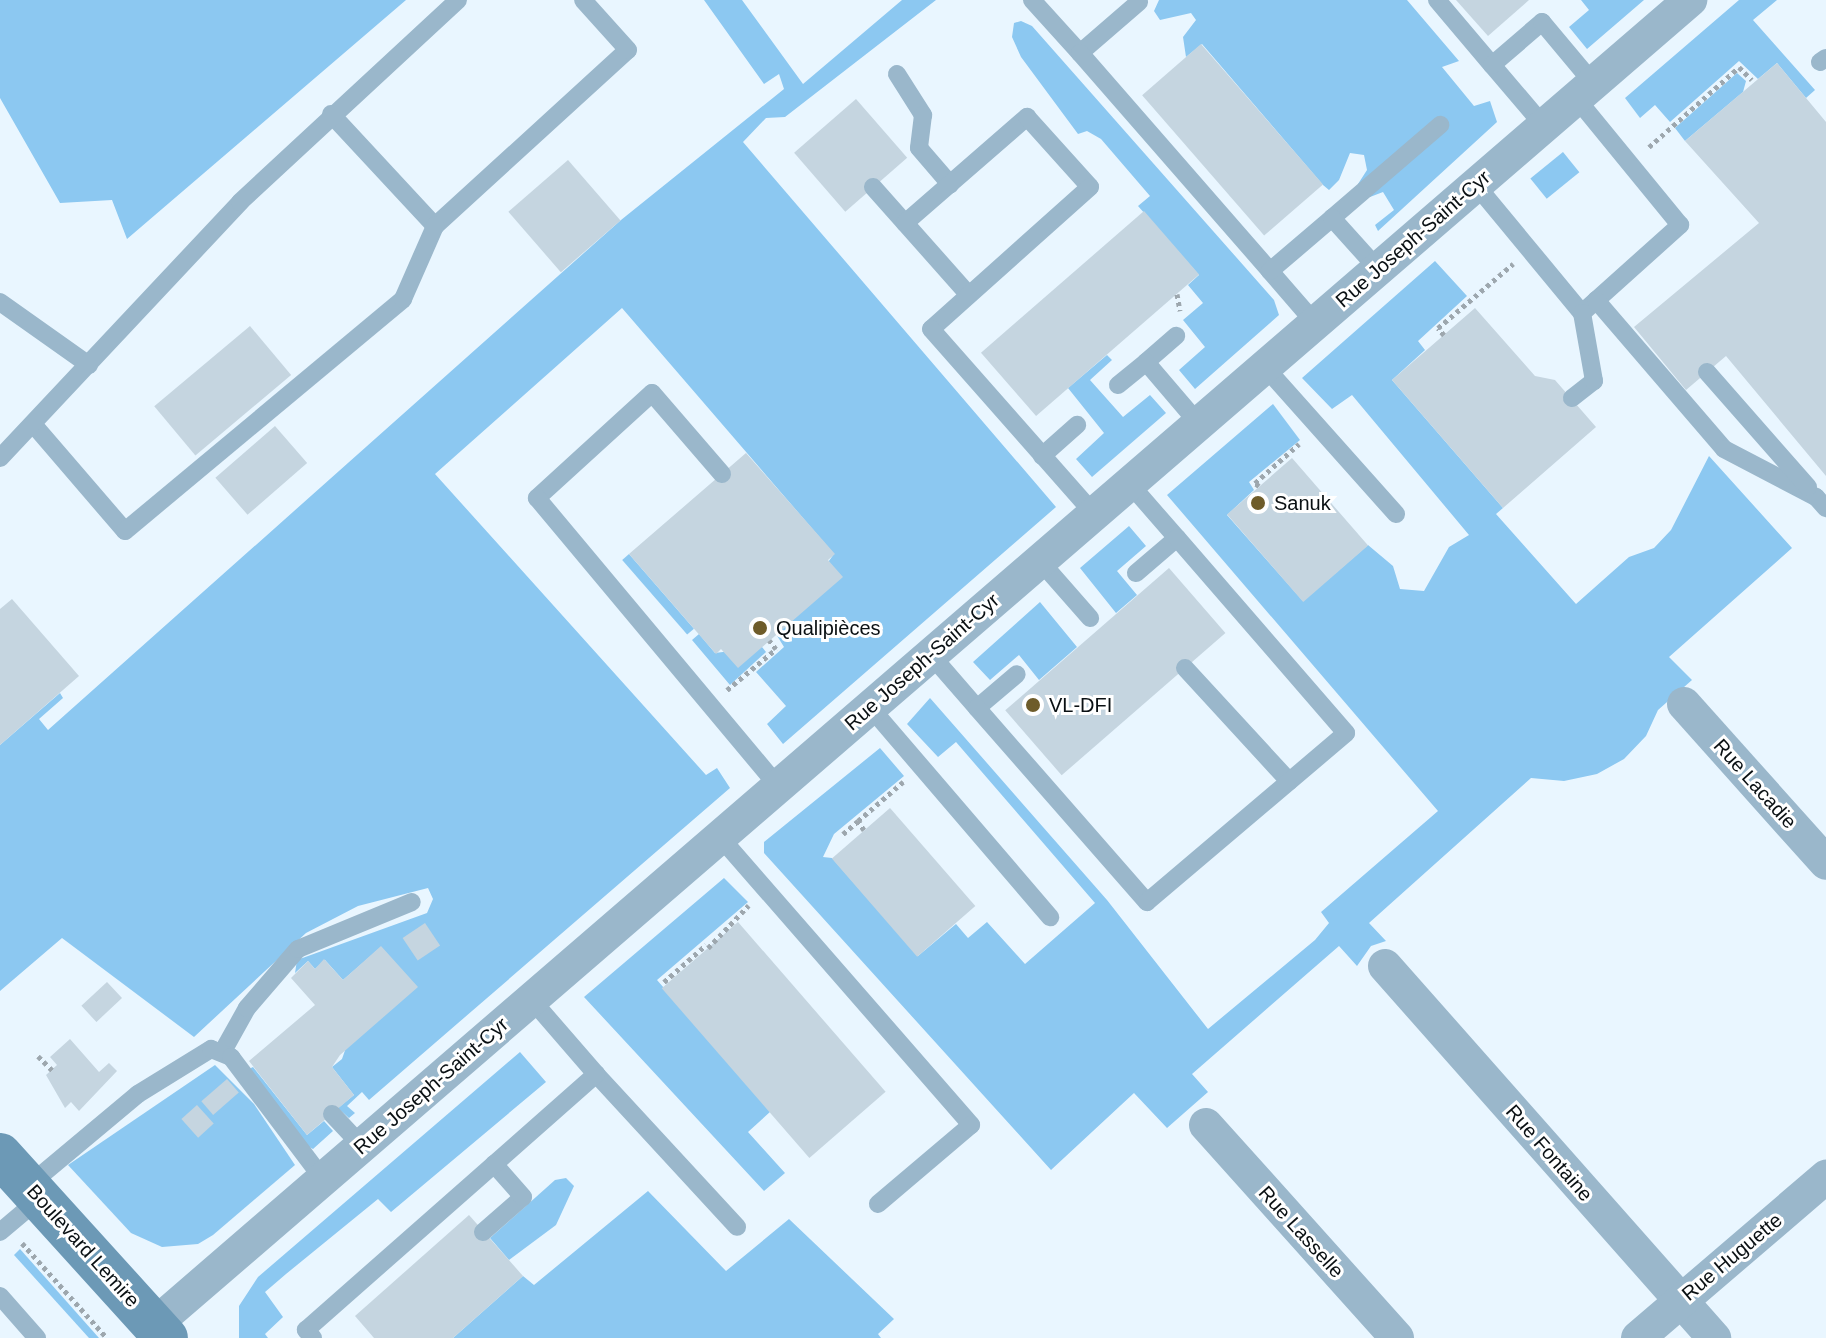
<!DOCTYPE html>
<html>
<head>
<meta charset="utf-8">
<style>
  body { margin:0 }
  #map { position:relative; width:1826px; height:1338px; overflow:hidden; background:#e9f6ff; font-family:Helvetica,sans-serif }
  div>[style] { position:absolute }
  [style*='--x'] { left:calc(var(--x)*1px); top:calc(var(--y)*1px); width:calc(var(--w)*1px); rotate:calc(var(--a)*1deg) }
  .green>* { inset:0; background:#8cc8f1; transform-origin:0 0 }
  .building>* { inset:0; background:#c5d5e0; transform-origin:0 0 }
  .path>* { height:5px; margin-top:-2.5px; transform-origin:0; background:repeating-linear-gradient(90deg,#9da7ae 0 4px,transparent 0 8px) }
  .service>* { height:18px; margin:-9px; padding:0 9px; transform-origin:9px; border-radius:9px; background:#9ab7cb }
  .minor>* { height:34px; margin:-17px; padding:0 17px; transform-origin:17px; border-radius:17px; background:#9ab7cb }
  .secondary>* { height:44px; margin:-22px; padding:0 22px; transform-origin:22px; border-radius:22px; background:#6c99b6 }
  .dots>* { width:22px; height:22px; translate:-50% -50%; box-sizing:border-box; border:4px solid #fff; border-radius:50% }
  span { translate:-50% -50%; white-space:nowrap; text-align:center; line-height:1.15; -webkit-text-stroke:6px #fff; paint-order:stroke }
  .street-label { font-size:20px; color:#0a1013 }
  .poi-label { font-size:20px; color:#0a1013 }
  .left { translate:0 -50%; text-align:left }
</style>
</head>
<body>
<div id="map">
  <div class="green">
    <i style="clip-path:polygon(0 0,406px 0,127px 239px,112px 200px,60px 203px,0 98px)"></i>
    <i style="clip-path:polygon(704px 0,742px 0,803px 84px,902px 0,936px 0,785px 117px,766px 118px,743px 142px,1056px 507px,783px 744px,767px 724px,786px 706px,756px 672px,784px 647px,776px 634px,834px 554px,622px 308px,435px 474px,706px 775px,717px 768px,730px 788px,369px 1100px,362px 1092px,347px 1106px,355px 1113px,349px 1118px,338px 1108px,354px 1095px,332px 1067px,342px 1059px,381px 947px,343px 980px,325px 960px,315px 969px,308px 961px,295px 973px,297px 960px,427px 913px,433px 899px,428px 888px,358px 906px,306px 933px,194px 1037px,62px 938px,0 991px,0 745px,60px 693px,63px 698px,39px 719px,48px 730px,621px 220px,784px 89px,779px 74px,764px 84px)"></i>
    <i style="clip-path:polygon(1159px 0,1407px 0,1459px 61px,1442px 67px,1474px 106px,1490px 101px,1497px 122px,1378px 231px,1375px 225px,1394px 210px,1383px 192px,1370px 197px,1358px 184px,1367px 170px,1364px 155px,1350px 153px,1339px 180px,1329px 190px,1323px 185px,1202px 44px,1186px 57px,1183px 37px,1196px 20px,1191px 13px,1160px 20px,1154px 11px)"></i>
    <i style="clip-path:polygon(1581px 0,1644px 0,1587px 49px,1569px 27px,1589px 10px)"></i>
    <i style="clip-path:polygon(1739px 0,1777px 0,1753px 20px,1815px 90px,1806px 98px,1777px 63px,1758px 79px,1739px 61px,1670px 122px,1655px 105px,1640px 118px,1625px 98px)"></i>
    <i style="clip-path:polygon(1021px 21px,1032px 26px,1274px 300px,1279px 315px,1195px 389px,1179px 370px,1205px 347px,1183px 320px,1203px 303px,1188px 285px,1199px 275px,1138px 206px,1150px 196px,1101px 139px,1087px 131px,1078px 134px,1021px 57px,1012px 37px,1014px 23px)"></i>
    <i style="clip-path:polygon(1737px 73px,1746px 81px,1743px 92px,1685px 141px,1675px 128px)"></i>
    <i style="left:1563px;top:152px;width:26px;height:42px;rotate:51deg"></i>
    <i style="clip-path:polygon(1435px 261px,1467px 296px,1418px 341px,1425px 350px,1392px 380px,1503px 508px,1496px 514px,1576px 604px,1629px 557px,1654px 548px,1671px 530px,1709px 456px,1792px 548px,1669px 657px,1692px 680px,1658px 710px,1646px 736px,1624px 759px,1597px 774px,1564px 781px,1531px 778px,1369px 923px,1386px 941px,1371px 946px,1357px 966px,1339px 946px,1192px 1074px,1208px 1092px,1167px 1128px,1134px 1093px,1051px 1170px,764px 853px,764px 842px,880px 748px,904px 776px,834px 834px,823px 857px,832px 858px,918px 956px,956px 924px,968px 938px,987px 922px,1025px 964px,1095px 903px,956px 742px,938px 757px,907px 724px,930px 698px,1107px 900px,1208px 1029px,1315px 940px,1329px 923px,1321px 912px,1438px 811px,1167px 495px,1273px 404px,1300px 440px,1249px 482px,1254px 490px,1227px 515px,1303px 601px,1368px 545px,1393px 566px,1400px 589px,1424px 591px,1449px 547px,1469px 535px,1352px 395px,1332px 409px,1302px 378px)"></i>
    <i style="clip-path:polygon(1107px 355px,1112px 360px,1090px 380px,1123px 417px,1150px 395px,1166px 413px,1092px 477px,1076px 459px,1104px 433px,1068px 388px)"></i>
    <i style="clip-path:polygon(1129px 526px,1146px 546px,1117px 571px,1137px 595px,1116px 613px,1080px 568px)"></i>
    <i style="left:629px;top:554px;width:99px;height:9px;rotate:49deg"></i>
    <i style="clip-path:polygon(1040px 602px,1077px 647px,1039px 680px,1019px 655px,990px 680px,973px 662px)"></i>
    <i style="clip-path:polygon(699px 634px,715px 653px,762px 647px,766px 652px,730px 685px,692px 640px)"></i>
    <i style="clip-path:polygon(724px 878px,748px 902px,657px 980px,771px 1111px,748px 1132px,785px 1173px,764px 1191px,584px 997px)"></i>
    <i style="clip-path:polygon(520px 1052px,546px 1082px,391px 1212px,378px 1199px,286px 1274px,265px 1292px,283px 1317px,265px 1334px,268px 1338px,239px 1338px,239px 1306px,258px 1277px)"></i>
    <i style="clip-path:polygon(215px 1065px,254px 1104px,295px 1165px,213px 1235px,198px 1244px,162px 1247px,131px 1233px,68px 1165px)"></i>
    <i style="clip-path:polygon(253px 1067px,307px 1135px,324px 1121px,333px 1131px,313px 1149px,307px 1146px,249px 1069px)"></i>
    <i style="clip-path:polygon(566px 1178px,574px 1186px,556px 1225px,509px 1260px,490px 1238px,555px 1180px)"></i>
    <i style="clip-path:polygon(648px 1191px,726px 1271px,789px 1219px,894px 1319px,878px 1334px,881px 1338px,453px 1338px,523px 1276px,534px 1285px)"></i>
    <i style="clip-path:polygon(20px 1249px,99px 1338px,89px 1338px,14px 1255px)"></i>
  </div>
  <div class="building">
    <i style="clip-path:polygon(1456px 0,1529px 0,1488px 36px)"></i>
    <i style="left:1201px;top:44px;width:186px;height:78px;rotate:49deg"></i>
    <i style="clip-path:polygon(1777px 63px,1826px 122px,1826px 476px,1726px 356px,1686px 390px,1634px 327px,1759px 223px,1685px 141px)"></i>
    <i style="left:856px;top:99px;width:78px;height:82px;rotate:49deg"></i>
    <i style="left:568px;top:160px;width:80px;height:79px;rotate:49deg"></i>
    <i style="left:1144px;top:211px;width:84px;height:216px;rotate:49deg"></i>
    <i style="clip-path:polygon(1475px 308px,1535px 376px,1555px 380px,1596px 427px,1503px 508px,1392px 380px)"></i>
    <i style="left:250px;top:326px;width:64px;height:125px;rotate:50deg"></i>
    <i style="left:275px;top:426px;width:49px;height:79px;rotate:49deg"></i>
    <i style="clip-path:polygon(746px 453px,835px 554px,828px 560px,843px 577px,738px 668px,721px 649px,716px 654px,629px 554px)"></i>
    <i style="left:1292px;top:458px;width:116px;height:86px;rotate:49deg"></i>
    <i style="left:1169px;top:568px;width:86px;height:217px;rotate:49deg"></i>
    <i style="clip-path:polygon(12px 599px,79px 676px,0 745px,0 609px)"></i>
    <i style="left:890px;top:808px;width:130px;height:77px;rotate:49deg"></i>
    <i style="left:738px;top:922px;width:225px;height:101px;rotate:49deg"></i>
    <i style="left:425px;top:923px;width:27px;height:27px;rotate:56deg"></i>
    <i style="clip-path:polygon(381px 946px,418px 987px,340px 1055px,332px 1067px,354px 1095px,307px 1135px,249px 1061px,315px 1005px,291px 978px,308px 961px,315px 969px,324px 959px,343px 980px)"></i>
    <i style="left:107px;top:982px;width:22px;height:35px;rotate:47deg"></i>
    <i style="clip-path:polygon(70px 1039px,99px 1072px,109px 1063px,117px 1071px,79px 1111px,71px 1102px,65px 1108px,46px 1075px,57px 1065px,50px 1057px)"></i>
    <i style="left:227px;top:1079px;width:18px;height:34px;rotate:49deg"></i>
    <i style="left:197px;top:1105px;width:25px;height:21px;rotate:48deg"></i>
    <i style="clip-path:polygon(469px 1215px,523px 1276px,453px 1338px,374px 1338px,355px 1316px)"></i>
  </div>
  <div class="path">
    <i style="--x:1649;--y:147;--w:120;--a:-41.6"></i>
    <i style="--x:1739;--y:67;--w:18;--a:45"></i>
    <i style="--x:1177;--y:294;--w:17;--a:80"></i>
    <i style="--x:1444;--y:335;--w:9;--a:-131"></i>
    <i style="--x:1438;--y:328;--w:99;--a:-40.5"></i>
    <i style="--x:1259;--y:486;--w:5;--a:-143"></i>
    <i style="--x:1255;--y:483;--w:59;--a:-41.6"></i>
    <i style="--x:727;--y:690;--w:64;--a:-39.9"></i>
    <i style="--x:776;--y:649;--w:11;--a:-128"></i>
    <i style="--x:864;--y:830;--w:11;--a:-124"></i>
    <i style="--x:858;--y:821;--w:60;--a:-40.9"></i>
    <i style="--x:843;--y:834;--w:20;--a:-41"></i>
    <i style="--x:708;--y:948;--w:59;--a:-46.4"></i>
    <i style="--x:664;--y:982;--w:56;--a:-41.4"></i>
    <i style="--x:38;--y:1056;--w:20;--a:45"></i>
    <i style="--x:22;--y:1243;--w:127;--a:48.2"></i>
  </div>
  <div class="service">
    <i style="--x:1032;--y:0;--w:72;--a:47.8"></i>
    <i style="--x:1437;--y:0;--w:85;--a:49.8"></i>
    <i style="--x:1139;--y:2;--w:78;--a:139.2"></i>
    <i style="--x:1080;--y:53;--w:289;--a:48.9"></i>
    <i style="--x:1820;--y:62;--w:7;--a:-34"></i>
    <i style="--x:897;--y:74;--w:49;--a:57.6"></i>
    <i style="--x:923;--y:115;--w:33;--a:97"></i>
    <i style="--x:919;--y:148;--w:48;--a:49.3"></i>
    <i style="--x:331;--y:114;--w:153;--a:47.1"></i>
    <i style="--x:435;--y:226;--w:261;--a:-42.4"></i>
    <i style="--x:628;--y:50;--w:67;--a:-132"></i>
    <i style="--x:1544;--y:126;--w:80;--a:-130.4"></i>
    <i style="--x:1492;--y:65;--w:66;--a:-40.7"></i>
    <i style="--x:1542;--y:22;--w:80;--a:50.1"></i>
    <i style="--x:1476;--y:185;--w:166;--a:50.4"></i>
    <i style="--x:1582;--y:313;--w:132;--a:-41.9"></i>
    <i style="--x:1680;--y:225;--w:164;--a:-129.3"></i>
    <i style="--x:873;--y:187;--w:144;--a:48.4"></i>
    <i style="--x:1332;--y:218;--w:143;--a:-40.7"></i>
    <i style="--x:905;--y:223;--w:162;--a:-41"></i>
    <i style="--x:1027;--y:117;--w:94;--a:48"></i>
    <i style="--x:1090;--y:187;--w:213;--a:138.2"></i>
    <i style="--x:931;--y:329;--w:247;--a:48.6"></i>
    <i style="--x:1596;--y:300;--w:196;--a:49.3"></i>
    <i style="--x:1724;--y:449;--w:104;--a:27.6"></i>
    <i style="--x:1816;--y:497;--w:15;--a:48"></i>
    <i style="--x:0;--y:302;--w:109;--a:35.3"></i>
    <i style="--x:1315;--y:323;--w:69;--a:-130.9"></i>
    <i style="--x:1270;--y:271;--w:82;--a:-40.5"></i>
    <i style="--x:1332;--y:218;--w:69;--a:48"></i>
    <i style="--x:1146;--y:362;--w:40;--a:-41"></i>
    <i style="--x:1265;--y:367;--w:197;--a:48.3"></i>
    <i style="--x:1707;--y:372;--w:153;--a:48.7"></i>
    <i style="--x:1118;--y:385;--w:36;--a:-39"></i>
    <i style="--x:1146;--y:362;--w:82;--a:49.5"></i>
    <i style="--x:1572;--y:398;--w:28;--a:-38"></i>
    <i style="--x:1594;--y:381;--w:69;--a:-100"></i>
    <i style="--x:33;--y:424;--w:141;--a:49.3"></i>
    <i style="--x:125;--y:531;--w:362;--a:-39.8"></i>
    <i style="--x:403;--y:299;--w:80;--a:-66.3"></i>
    <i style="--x:1042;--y:456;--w:47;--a:-41.5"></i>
    <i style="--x:0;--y:458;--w:351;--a:-46.8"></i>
    <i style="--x:240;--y:202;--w:297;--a:-42.8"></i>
    <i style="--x:722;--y:474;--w:107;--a:-130.8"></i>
    <i style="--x:652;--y:393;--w:156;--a:137.6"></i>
    <i style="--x:537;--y:498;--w:376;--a:50.1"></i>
    <i style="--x:1129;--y:483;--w:73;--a:48.9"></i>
    <i style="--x:1177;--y:538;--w:54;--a:139.5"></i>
    <i style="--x:1040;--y:561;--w:76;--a:48.7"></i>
    <i style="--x:931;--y:655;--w:70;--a:49"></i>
    <i style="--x:977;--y:708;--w:52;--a:-40.4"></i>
    <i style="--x:1185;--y:668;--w:154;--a:47.4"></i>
    <i style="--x:870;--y:707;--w:277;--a:49.4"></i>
    <i style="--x:977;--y:708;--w:258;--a:48.8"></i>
    <i style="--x:1147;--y:902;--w:261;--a:-40.3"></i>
    <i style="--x:1346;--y:733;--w:258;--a:-130.9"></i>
    <i style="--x:720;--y:837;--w:382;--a:48.9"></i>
    <i style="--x:971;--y:1125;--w:122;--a:139.7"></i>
    <i style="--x:223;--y:1051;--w:49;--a:-60.8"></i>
    <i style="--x:247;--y:1008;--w:78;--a:-49.2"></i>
    <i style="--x:298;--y:949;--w:123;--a:-22.4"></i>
    <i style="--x:596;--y:1074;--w:208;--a:47.3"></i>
    <i style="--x:332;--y:1114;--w:42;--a:46.9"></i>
    <i style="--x:28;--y:1186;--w:143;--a:-39.9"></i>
    <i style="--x:138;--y:1094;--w:86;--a:-31.7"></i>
    <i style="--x:211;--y:1049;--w:22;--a:22"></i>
    <i style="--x:231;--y:1057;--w:153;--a:53"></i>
    <i style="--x:0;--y:1232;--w:51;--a:-40.2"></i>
    <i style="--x:483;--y:1232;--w:53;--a:-41.2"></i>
    <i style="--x:523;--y:1197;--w:44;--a:-131.3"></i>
    <i style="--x:0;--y:1296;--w:56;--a:48.6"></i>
    <i style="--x:313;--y:1338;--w:11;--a:-131"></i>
    <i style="--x:306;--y:1330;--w:387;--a:-41.4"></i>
    <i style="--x:596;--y:1074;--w:99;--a:-130.9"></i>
  </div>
  <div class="minor">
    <i style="--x:1684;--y:704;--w:213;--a:48.2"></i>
    <i style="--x:1385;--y:966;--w:497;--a:48.5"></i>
    <i style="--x:1206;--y:1125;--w:286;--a:48.1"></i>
    <i style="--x:154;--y:1325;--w:2029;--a:-40.78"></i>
    <i style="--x:1638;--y:1338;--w:248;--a:-40.6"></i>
  </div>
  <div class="secondary">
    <i style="--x:0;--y:1155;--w:247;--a:47.8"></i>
  </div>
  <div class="dots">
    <i style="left:1258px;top:503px;background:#6e5c2a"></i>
    <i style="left:760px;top:628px;background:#6e5c2a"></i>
    <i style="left:1033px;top:705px;background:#6e5c2a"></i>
  </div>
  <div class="street-label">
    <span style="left:1413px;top:239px;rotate:-41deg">Rue Joseph-Saint-Cyr</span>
    <span style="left:922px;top:662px;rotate:-41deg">Rue Joseph-Saint-Cyr</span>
    <span style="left:1755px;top:784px;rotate:48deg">Rue Lacadie</span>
    <span style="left:431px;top:1086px;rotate:-41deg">Rue Joseph-Saint-Cyr</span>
    <span style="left:1549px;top:1153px;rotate:49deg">Rue Fontaine</span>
    <span style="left:1301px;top:1232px;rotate:48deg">Rue Lasselle</span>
    <span style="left:83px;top:1246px;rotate:48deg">Boulevard Lemire</span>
    <span style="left:1732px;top:1257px;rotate:-40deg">Rue Huguette</span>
  </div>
  <div class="poi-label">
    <span class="left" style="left:1274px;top:503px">Sanuk</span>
    <span class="left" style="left:776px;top:628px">Qualipièces</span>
    <span class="left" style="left:1049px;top:705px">VL-DFI</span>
  </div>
</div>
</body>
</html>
